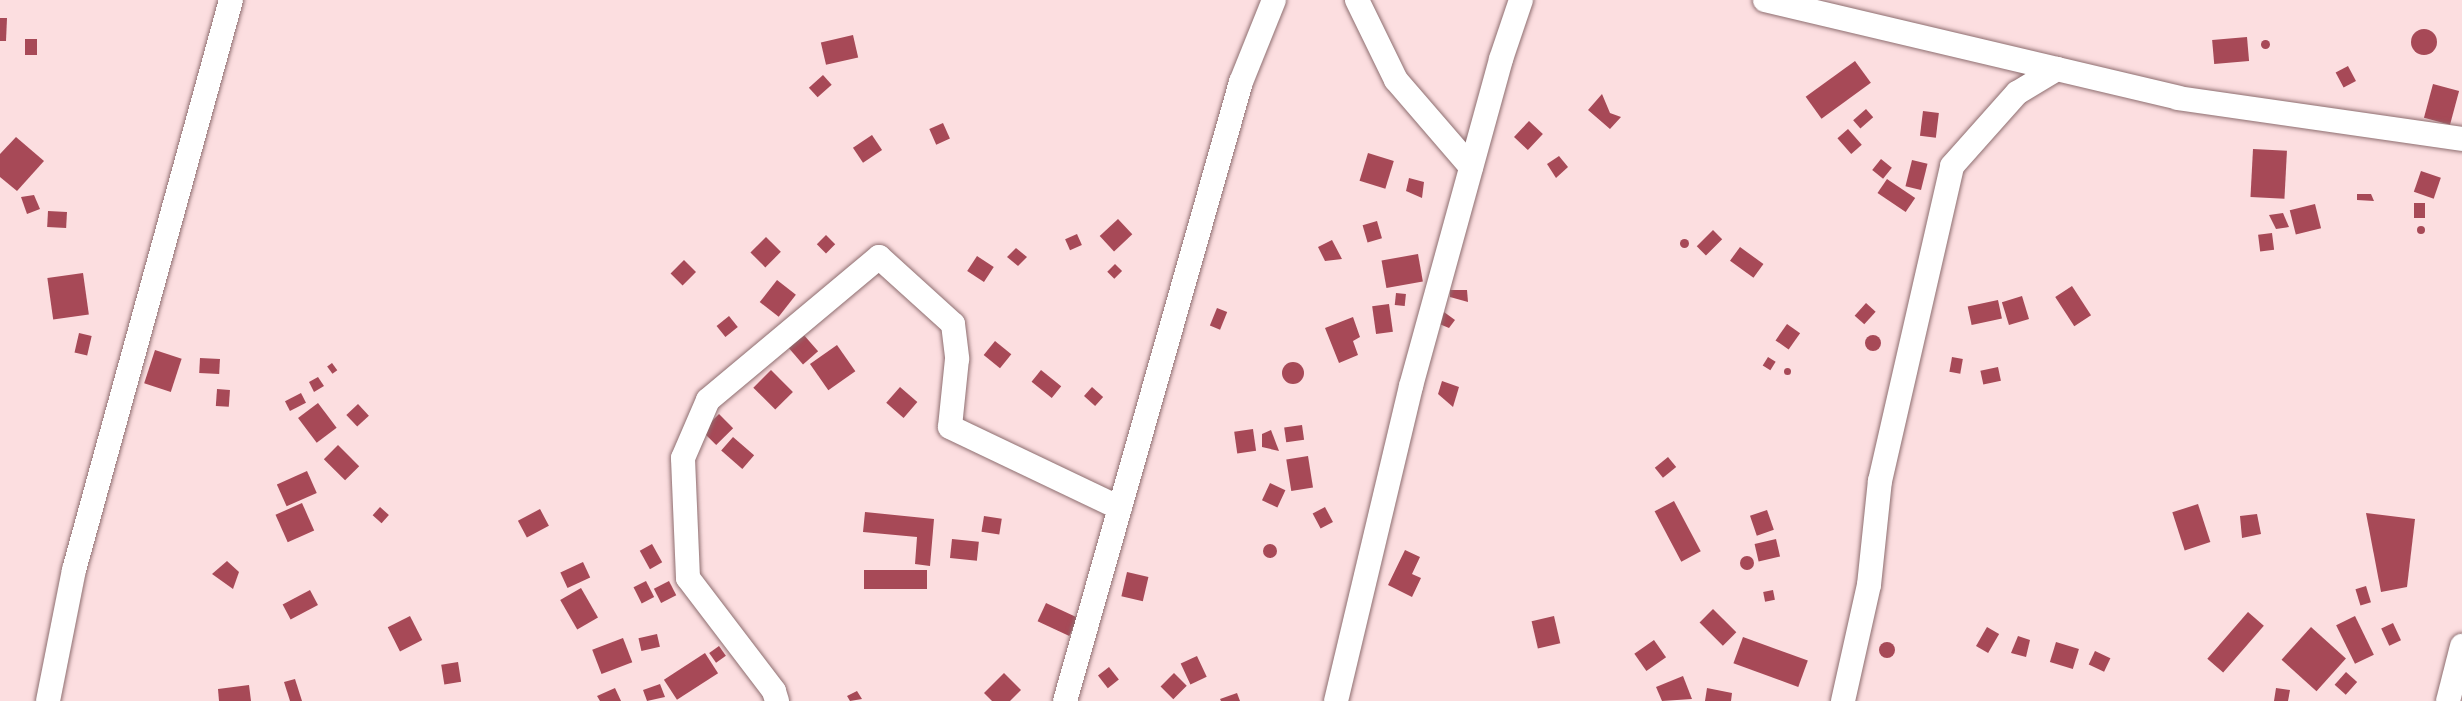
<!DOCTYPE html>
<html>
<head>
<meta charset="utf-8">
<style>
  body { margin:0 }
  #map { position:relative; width:2462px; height:701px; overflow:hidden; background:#fcdee0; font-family:Figtree,sans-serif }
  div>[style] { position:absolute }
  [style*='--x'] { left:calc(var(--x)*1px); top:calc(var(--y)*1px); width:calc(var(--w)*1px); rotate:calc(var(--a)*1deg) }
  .building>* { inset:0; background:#a74957; transform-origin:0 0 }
  .round { border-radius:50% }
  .roads { filter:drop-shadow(0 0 2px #8e6e70) drop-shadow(0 0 2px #8e6e70) }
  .street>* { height:24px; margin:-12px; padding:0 12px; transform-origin:12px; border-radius:12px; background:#fff }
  span { translate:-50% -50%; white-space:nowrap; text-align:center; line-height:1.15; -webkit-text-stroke:6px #ffeff0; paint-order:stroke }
</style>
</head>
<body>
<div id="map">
  <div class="building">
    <i style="clip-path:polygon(0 18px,7px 18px,6px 41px,0 41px)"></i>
    <i class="round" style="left:2411px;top:29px;width:26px;height:26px"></i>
    <i style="left:853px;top:35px;width:23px;height:33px;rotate:77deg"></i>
    <i style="left:2247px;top:37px;width:24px;height:35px;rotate:85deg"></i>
    <i style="left:25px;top:39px;width:12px;height:16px"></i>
    <i class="round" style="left:2260.5px;top:39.5px;width:9px;height:9px"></i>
    <i style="left:1855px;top:61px;width:27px;height:61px;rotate:54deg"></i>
    <i style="left:2348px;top:66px;width:17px;height:14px;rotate:62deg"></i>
    <i style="left:823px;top:75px;width:13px;height:19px;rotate:48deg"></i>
    <i style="left:2433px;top:84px;width:27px;height:35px;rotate:15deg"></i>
    <i style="clip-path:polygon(1602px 94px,1610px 113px,1621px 117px,1610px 129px,1588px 110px)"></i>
    <i style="left:1866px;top:109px;width:11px;height:17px;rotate:49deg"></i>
    <i style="left:1923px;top:111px;width:16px;height:25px;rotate:7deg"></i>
    <i style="left:1529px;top:121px;width:19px;height:22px;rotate:43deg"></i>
    <i style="left:943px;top:123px;width:17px;height:15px;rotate:66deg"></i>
    <i style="left:1848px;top:129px;width:21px;height:14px;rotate:49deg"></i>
    <i style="left:872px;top:135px;width:18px;height:23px;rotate:56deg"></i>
    <i style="clip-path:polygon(16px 137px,44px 161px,17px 191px,0 177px,0 154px)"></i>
    <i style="left:2253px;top:149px;width:34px;height:48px;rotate:3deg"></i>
    <i style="left:1368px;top:153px;width:27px;height:29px;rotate:17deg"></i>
    <i style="clip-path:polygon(1559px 156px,1568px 167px,1556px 178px,1547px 164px)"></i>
    <i style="left:1881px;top:159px;width:14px;height:14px;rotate:39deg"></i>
    <i style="left:1912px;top:160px;width:16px;height:27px;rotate:14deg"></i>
    <i style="left:2421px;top:171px;width:21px;height:22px;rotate:19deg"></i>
    <i style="clip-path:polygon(1409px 178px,1424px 182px,1422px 198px,1406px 191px)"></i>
    <i style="left:1887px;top:179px;width:34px;height:17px;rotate:34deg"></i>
    <i style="clip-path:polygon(2357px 194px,2371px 194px,2374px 201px,2357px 200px)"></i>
    <i style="clip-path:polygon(34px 195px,40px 209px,27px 214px,21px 197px)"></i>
    <i style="left:2425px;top:203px;width:15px;height:11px;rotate:90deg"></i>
    <i style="left:2315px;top:204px;width:25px;height:26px;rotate:76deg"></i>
    <i style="left:48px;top:211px;width:19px;height:16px;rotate:3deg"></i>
    <i style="clip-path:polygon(2283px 213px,2289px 227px,2276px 229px,2269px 215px)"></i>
    <i style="left:1118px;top:219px;width:21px;height:25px;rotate:47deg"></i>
    <i style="left:1377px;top:221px;width:18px;height:15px;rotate:74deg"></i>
    <i class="round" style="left:2417px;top:226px;width:8px;height:8px"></i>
    <i style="left:1713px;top:230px;width:13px;height:23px;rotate:45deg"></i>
    <i style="left:2272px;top:233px;width:17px;height:14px;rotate:83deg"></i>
    <i style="left:1077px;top:234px;width:12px;height:13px;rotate:66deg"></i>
    <i style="left:826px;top:235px;width:13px;height:13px;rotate:45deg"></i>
    <i style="left:766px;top:237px;width:21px;height:22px;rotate:45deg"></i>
    <i class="round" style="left:1679.5px;top:238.5px;width:9px;height:9px"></i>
    <i style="clip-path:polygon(1332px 240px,1342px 259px,1325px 261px,1318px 247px)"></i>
    <i style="left:1740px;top:247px;width:29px;height:17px;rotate:36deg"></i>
    <i style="clip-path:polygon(1016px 248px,1027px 257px,1018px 266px,1007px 257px)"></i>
    <i style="left:1418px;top:254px;width:28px;height:37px;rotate:80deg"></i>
    <i style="left:977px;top:256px;width:20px;height:18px;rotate:33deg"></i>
    <i style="left:684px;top:260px;width:17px;height:19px;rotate:45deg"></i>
    <i style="left:1115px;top:264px;width:10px;height:11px;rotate:45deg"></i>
    <i style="left:83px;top:273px;width:42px;height:36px;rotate:82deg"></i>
    <i style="left:777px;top:280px;width:24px;height:28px;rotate:38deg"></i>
    <i style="left:2072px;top:286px;width:35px;height:20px;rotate:57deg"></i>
    <i style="clip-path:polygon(1450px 290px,1467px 290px,1468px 302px,1450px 297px)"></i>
    <i style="left:1396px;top:293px;width:10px;height:12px;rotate:6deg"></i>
    <i style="left:2022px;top:296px;width:24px;height:21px;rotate:73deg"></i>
    <i style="left:1998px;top:300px;width:19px;height:31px;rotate:78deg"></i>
    <i style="left:1866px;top:303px;width:13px;height:17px;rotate:42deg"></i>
    <i style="left:1389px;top:304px;width:28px;height:17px;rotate:82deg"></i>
    <i style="left:1217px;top:308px;width:11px;height:19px;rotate:22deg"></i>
    <i style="clip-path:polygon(1444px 312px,1455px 320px,1449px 328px,1437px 323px)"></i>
    <i style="left:729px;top:316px;width:14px;height:16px;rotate:51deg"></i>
    <i style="clip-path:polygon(1353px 317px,1360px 337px,1353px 341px,1358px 355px,1339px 363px,1325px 328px)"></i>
    <i style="left:1787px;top:324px;width:16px;height:20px;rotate:35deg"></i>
    <i style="left:79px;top:333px;width:13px;height:20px;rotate:13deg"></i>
    <i style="left:803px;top:334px;width:23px;height:20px;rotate:49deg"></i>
    <i class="round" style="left:1865px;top:335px;width:16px;height:16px"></i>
    <i style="left:995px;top:341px;width:21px;height:18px;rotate:39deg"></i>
    <i style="left:837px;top:345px;width:32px;height:33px;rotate:55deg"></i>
    <i style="left:155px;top:350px;width:28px;height:35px;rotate:18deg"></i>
    <i style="left:1768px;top:357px;width:9px;height:10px;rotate:32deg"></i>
    <i style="left:1952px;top:357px;width:11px;height:15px;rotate:10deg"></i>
    <i style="left:200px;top:358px;width:20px;height:15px;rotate:3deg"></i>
    <i class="round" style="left:1282px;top:362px;width:22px;height:22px"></i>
    <i style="left:332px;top:363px;width:9px;height:6px;rotate:54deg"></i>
    <i style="left:1998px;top:367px;width:14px;height:18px;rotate:78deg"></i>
    <i class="round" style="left:1783.5px;top:367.5px;width:7px;height:7px"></i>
    <i style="left:771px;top:370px;width:31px;height:25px;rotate:45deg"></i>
    <i style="left:1041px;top:370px;width:26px;height:15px;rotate:39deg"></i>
    <i style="clip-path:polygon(318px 377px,324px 386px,314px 392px,309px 382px)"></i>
    <i style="clip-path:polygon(1442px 381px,1459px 387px,1453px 407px,1438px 394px)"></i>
    <i style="left:900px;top:387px;width:23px;height:21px;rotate:41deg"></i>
    <i style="left:1092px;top:387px;width:15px;height:12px;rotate:42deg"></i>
    <i style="left:217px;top:389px;width:13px;height:17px;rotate:4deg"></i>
    <i style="left:301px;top:393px;width:11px;height:18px;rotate:63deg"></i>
    <i style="left:318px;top:403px;width:31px;height:25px;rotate:53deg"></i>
    <i style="left:358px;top:404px;width:16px;height:16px;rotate:47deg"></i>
    <i style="left:719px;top:414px;width:20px;height:24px;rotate:45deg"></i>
    <i style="left:1302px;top:425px;width:15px;height:18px;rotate:82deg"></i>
    <i style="left:1253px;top:429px;width:22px;height:19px;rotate:82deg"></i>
    <i style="clip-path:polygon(1271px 430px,1279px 451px,1262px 447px,1262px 434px)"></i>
    <i style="left:733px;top:437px;width:28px;height:18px;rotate:41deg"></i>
    <i style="left:338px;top:445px;width:30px;height:20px;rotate:45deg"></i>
    <i style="left:1308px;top:456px;width:32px;height:22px;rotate:81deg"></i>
    <i style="left:1668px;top:457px;width:13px;height:17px;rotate:51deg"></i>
    <i style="left:307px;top:471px;width:24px;height:33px;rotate:66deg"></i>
    <i style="left:1270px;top:483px;width:17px;height:19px;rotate:25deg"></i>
    <i style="left:1674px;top:501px;width:57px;height:22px;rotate:62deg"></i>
    <i style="left:302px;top:503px;width:30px;height:29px;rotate:66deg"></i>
    <i style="left:2198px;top:504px;width:40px;height:27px;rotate:72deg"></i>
    <i style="left:380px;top:507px;width:12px;height:11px;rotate:42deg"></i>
    <i style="left:1325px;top:507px;width:17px;height:14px;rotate:62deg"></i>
    <i style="left:540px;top:509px;width:19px;height:25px;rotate:62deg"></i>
    <i style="left:1767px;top:510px;width:21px;height:18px;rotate:71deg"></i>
    <i style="clip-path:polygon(865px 512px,934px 519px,930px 566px,915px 564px,917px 537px,863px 532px)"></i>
    <i style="clip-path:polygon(2366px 513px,2415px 519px,2407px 587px,2381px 592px)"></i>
    <i style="clip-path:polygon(2257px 514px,2261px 534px,2242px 538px,2240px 516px)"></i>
    <i style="left:984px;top:516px;width:18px;height:16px;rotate:9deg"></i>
    <i style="left:952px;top:539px;width:27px;height:19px;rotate:6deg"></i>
    <i style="left:1776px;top:539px;width:18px;height:22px;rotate:77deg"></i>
    <i style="left:652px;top:544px;width:21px;height:14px;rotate:61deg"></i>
    <i class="round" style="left:1263px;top:544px;width:14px;height:14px"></i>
    <i style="clip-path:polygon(1405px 550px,1420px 557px,1412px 574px,1421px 578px,1412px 597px,1388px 585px)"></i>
    <i class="round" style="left:1740px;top:556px;width:14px;height:14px"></i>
    <i style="clip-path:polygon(227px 561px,239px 572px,233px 589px,212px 574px)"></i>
    <i style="left:583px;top:562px;width:17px;height:25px;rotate:65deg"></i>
    <i style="left:864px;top:570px;width:63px;height:19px"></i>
    <i style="left:1127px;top:572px;width:22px;height:25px;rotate:13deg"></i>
    <i style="left:646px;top:581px;width:18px;height:14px;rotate:63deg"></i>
    <i style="left:669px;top:581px;width:16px;height:17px;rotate:63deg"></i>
    <i style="left:2366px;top:586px;width:17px;height:11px;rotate:73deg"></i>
    <i style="left:581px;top:588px;width:34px;height:24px;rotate:60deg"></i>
    <i style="left:310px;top:590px;width:17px;height:31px;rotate:62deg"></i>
    <i style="left:1773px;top:590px;width:10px;height:10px;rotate:79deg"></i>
    <i style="left:1046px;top:603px;width:35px;height:20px;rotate:25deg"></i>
    <i style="left:1713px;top:609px;width:33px;height:19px;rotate:45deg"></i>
    <i style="left:2248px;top:612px;width:21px;height:62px;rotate:41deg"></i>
    <i style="left:410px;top:616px;width:27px;height:25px;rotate:63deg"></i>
    <i style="left:1554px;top:616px;width:28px;height:23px;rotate:77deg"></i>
    <i style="left:2355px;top:616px;width:43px;height:21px;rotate:64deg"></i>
    <i style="left:2393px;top:623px;width:19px;height:13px;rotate:65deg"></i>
    <i style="left:1987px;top:627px;width:14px;height:22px;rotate:30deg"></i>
    <i style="left:2311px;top:627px;width:47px;height:44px;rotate:42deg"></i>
    <i style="left:657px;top:634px;width:13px;height:19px;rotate:77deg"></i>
    <i style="clip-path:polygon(2018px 636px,2030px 640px,2026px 657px,2011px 653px)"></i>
    <i style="left:1743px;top:637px;width:69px;height:28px;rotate:20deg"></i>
    <i style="left:623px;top:638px;width:26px;height:33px;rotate:69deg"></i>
    <i style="left:1654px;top:640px;width:21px;height:24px;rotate:55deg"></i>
    <i class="round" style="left:1879px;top:642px;width:16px;height:16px"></i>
    <i style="left:2056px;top:642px;width:24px;height:21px;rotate:17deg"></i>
    <i style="left:719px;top:646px;width:12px;height:12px;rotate:55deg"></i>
    <i style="left:2095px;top:651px;width:17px;height:15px;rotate:25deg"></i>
    <i style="left:705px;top:653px;width:24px;height:49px;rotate:57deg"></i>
    <i style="left:1197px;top:656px;width:23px;height:18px;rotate:65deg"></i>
    <i style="left:458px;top:662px;width:20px;height:17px;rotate:81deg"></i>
    <i style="left:1109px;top:667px;width:16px;height:14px;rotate:52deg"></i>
    <i style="left:2346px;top:672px;width:15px;height:17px;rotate:42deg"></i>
    <i style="clip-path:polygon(1004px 673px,1021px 690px,1010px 701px,992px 701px,984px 693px)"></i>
    <i style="left:1174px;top:673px;width:18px;height:19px;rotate:45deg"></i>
    <i style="clip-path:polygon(1683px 676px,1692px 699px,1662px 701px,1656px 687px)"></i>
    <i style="clip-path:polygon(295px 679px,302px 701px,290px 701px,284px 682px)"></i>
    <i style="clip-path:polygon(660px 684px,665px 697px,647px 701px,643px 690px)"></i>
    <i style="clip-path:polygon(249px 685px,251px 701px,219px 701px,218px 689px)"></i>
    <i style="clip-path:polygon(615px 688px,621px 701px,600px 701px,597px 696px)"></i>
    <i style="clip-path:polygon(1707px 688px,1732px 693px,1731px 701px,1705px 701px)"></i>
    <i style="clip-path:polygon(2276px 688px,2290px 690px,2288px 701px,2274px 701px)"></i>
    <i style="clip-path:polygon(857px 691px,862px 699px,850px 701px,847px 696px)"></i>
    <i style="clip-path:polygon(1237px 693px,1240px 701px,1221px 701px,1220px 699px)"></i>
  </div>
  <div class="roads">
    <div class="street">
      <i style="--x:1357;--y:0;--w:89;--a:64"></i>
      <i style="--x:1396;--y:80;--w:115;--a:49.2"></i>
      <i style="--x:1765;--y:0;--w:424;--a:13.3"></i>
      <i style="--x:2178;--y:98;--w:287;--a:8.2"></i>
      <i style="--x:48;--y:701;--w:134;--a:-78.8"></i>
      <i style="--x:74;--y:570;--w:591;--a:-74.6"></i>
      <i style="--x:777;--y:701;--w:10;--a:-107"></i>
      <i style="--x:774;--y:691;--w:142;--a:-127.3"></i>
      <i style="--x:688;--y:578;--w:120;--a:-92.4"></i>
      <i style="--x:683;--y:458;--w:63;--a:-66.7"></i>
      <i style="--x:708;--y:400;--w:223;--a:-39.9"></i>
      <i style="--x:879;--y:257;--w:100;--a:42.2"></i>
      <i style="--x:953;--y:324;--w:35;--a:83"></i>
      <i style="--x:957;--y:359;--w:68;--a:95.9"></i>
      <i style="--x:950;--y:427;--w:188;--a:25.5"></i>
      <i style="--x:1065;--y:701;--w:644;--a:-74.13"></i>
      <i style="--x:1241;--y:82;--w:88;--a:-68.1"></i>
      <i style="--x:1336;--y:701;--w:324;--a:-76.6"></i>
      <i style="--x:1411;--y:386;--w:339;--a:-74.6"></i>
      <i style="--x:1501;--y:59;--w:62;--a:-71.3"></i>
      <i style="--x:1843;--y:701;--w:119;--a:-77.4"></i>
      <i style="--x:1869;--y:585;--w:105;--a:-84"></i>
      <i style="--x:1880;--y:481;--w:323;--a:-77.1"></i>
      <i style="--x:1952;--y:166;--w:98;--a:-48.3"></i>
      <i style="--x:2017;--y:93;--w:47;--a:-31"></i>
      <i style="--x:2448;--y:701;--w:57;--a:-75.7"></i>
    </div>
  </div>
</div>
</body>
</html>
